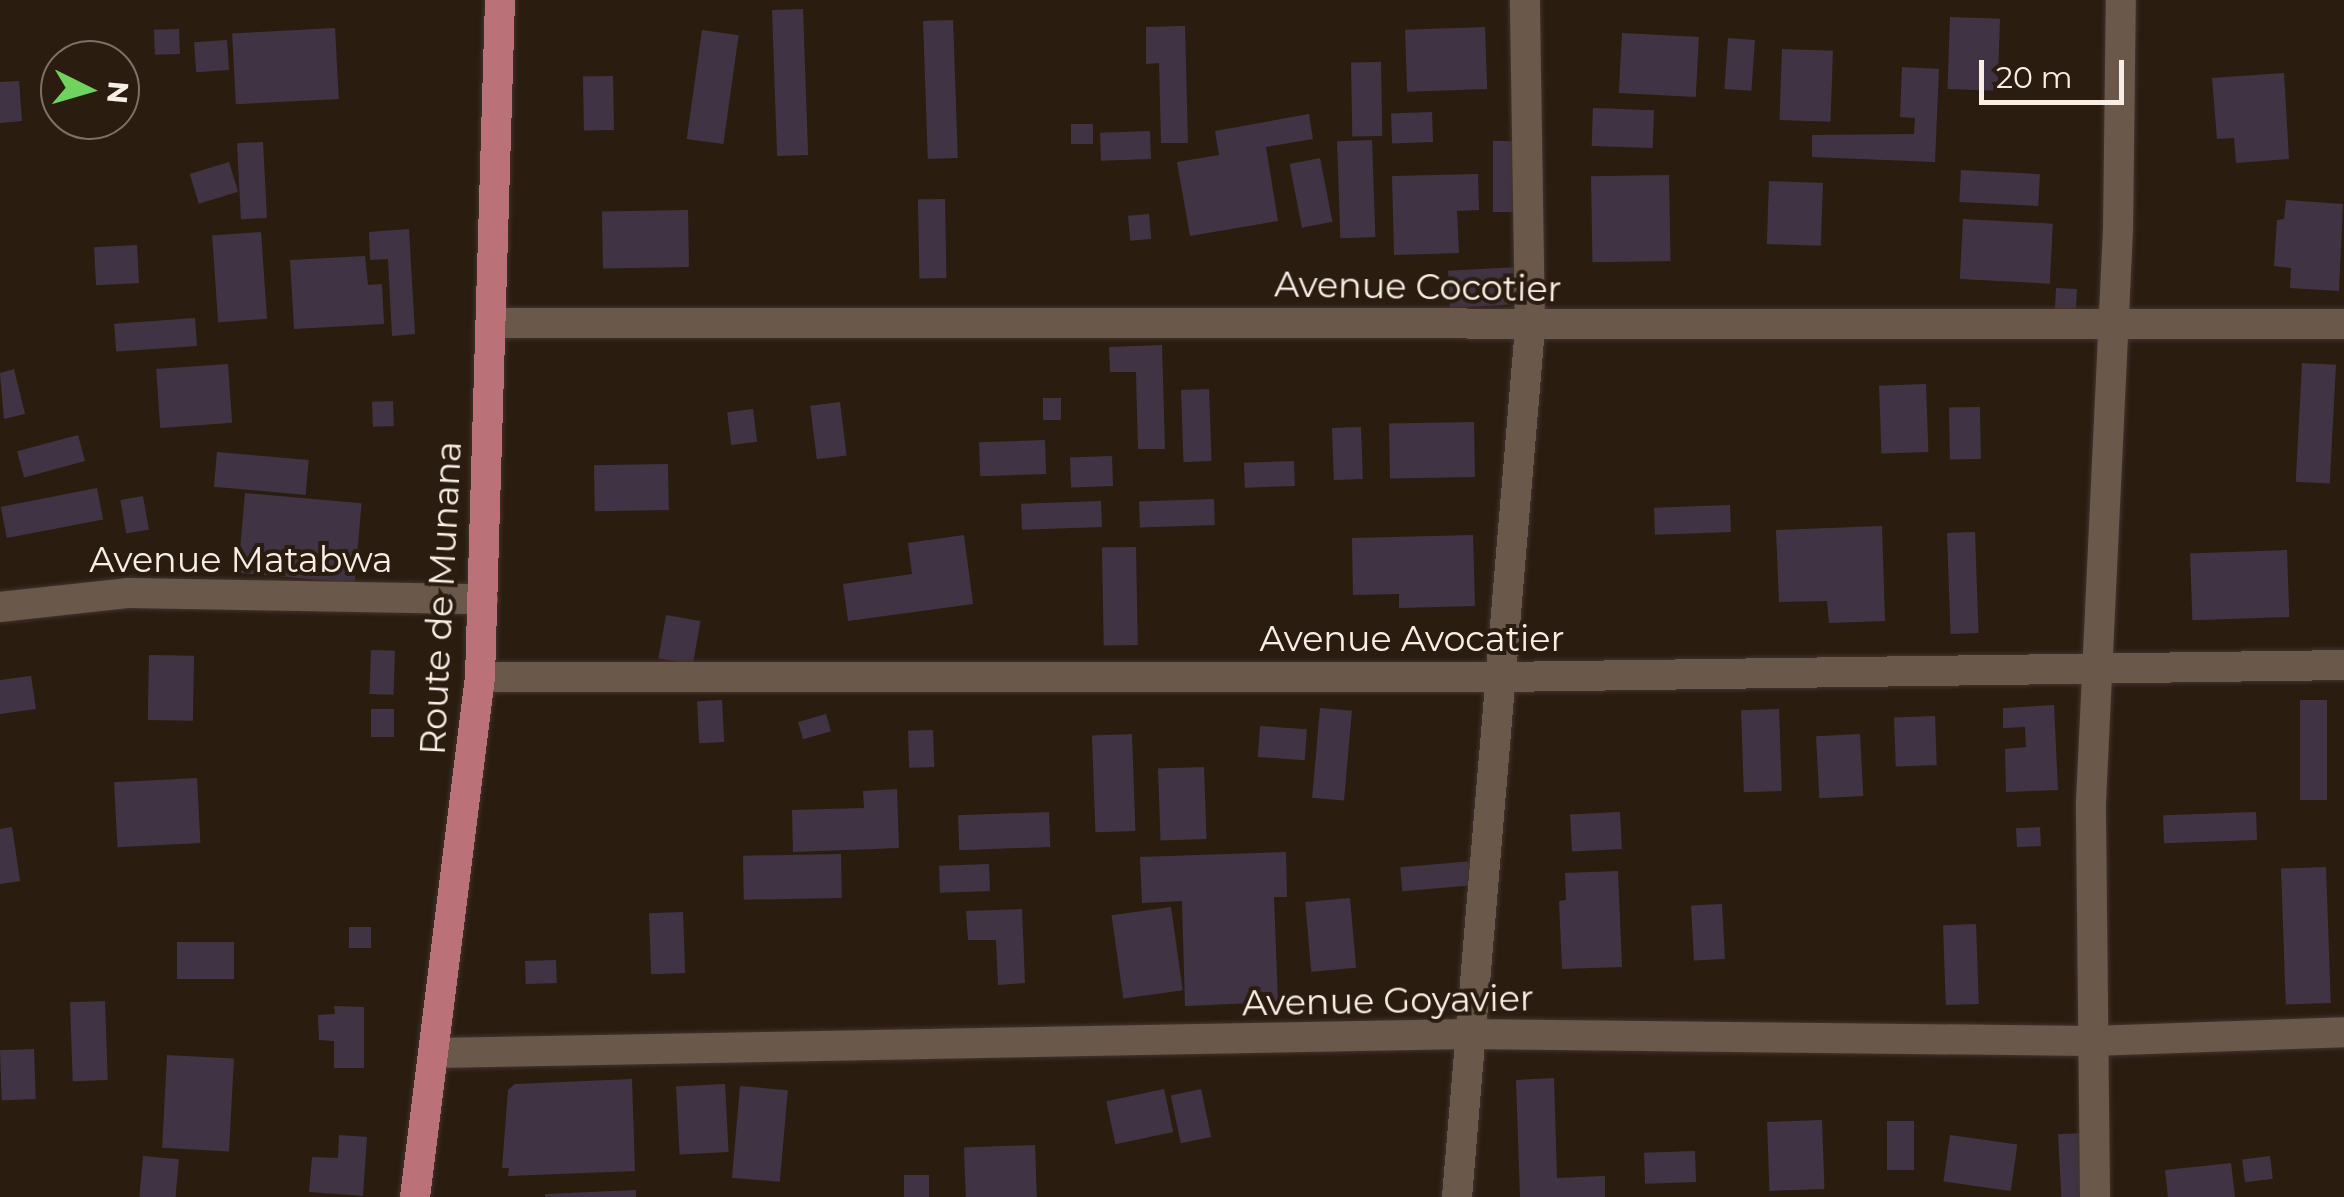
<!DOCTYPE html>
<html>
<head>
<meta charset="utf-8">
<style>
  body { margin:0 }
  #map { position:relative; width:2344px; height:1197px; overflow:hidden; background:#2b1c10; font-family:Montserrat,sans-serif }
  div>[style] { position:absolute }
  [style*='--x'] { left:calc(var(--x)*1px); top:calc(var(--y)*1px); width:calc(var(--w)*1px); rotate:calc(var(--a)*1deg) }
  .building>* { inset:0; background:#403444; transform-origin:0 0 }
  .roads { filter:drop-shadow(0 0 2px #41342e) drop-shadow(0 0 2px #41342e) }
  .minor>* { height:30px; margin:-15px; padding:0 15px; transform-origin:15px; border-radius:15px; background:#6a584a }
  .major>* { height:30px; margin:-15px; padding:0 15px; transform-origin:15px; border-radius:15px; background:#ba7278 }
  span { translate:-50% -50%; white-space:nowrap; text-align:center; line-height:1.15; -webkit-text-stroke:8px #2b1c10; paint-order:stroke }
  .street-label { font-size:35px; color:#f9eee6 }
  .north { position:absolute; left:40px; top:40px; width:100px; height:100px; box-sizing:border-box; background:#2b1c10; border:2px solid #7d7066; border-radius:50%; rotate:95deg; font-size:28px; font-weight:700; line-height:40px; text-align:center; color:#f9eee6 }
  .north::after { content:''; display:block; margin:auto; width:35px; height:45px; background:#70d35f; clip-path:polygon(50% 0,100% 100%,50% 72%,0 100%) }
  .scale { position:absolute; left:1979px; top:60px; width:145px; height:45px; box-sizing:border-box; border:5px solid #f9eee6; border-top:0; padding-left:12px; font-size:30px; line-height:35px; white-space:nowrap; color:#f9eee6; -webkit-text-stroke:8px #2b1c10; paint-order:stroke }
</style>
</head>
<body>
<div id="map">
  <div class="building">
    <i style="left:803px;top:9px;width:146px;height:31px;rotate:88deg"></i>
    <i style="left:1950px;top:17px;width:50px;height:72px;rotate:2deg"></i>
    <i style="left:953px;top:20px;width:138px;height:30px;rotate:88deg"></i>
    <i style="clip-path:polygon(1185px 26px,1188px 143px,1161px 143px,1159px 63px,1146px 64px,1146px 27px)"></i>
    <i style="left:1485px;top:27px;width:62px;height:80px;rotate:88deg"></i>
    <i style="left:335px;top:28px;width:71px;height:103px;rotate:87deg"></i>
    <i style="left:179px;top:29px;width:25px;height:25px;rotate:88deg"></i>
    <i style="left:702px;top:30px;width:37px;height:110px;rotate:8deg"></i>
    <i style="left:1622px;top:33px;width:77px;height:60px;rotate:3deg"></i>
    <i style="left:1728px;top:38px;width:27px;height:51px;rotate:4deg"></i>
    <i style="left:227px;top:40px;width:30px;height:33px;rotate:86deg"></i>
    <i style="left:1782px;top:49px;width:51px;height:71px;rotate:2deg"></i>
    <i style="left:1381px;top:62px;width:74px;height:30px;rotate:89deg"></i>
    <i style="clip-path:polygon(1902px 67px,1939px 69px,1935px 162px,1812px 157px,1812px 135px,1914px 134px,1915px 118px,1900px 117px)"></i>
    <i style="clip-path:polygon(2284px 73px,2289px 159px,2236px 163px,2234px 138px,2217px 139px,2212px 78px)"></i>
    <i style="left:613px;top:76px;width:54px;height:30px;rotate:89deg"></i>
    <i style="clip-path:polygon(19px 81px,22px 121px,0 123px,0 82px)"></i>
    <i style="left:1593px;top:108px;width:61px;height:38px;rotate:2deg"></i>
    <i style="left:1432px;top:112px;width:30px;height:41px;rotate:88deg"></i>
    <i style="clip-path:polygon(1309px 114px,1313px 139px,1266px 147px,1278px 221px,1190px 236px,1177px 162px,1219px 155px,1215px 131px)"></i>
    <i style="clip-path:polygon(89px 120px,110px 120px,110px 125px,89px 126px)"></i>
    <i style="left:1071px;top:124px;width:22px;height:20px"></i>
    <i style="left:1150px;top:131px;width:28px;height:50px;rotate:88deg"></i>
    <i style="left:1372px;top:140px;width:97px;height:35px;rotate:88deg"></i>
    <i style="left:1493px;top:141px;width:25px;height:71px"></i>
    <i style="left:263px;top:142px;width:76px;height:26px;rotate:87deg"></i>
    <i style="left:1320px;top:158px;width:65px;height:31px;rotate:79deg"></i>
    <i style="left:229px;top:162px;width:31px;height:41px;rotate:73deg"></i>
    <i style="left:1961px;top:170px;width:79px;height:32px;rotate:3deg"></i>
    <i style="clip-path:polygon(1478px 174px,1479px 210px,1457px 211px,1459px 253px,1394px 255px,1392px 176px)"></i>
    <i style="left:1669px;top:175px;width:86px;height:78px;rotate:89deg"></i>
    <i style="left:1769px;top:181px;width:54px;height:63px;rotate:2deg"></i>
    <i style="left:945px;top:199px;width:79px;height:27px;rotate:89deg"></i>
    <i style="clip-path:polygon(2286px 200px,2343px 204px,2339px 291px,2290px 288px,2291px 268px,2274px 266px,2277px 220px,2284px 219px)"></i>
    <i style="left:688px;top:210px;width:57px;height:86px;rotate:89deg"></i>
    <i style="left:1149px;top:214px;width:25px;height:21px;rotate:85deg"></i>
    <i style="left:1963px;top:219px;width:90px;height:60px;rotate:3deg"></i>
    <i style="clip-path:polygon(409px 229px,415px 334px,392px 336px,388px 259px,370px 260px,369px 232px)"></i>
    <i style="left:261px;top:232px;width:87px;height:49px;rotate:86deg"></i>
    <i style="left:137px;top:245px;width:38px;height:43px;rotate:87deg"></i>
    <i style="clip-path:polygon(365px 256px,368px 285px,382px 284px,384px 324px,294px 329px,290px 260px)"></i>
    <i style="left:1519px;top:267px;width:37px;height:71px;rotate:87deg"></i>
    <i style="left:2056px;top:288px;width:21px;height:26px;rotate:3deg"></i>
    <i style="left:195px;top:318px;width:28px;height:81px;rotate:86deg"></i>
    <i style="clip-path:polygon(1162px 345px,1165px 449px,1138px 449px,1136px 372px,1110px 372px,1109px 347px)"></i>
    <i style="left:2302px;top:363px;width:34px;height:119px;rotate:3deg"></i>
    <i style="left:228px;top:364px;width:59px;height:72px;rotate:86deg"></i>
    <i style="clip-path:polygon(14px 369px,25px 414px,4px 419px,0 373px)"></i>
    <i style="left:1926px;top:384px;width:68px;height:47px;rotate:88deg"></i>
    <i style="left:1209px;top:389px;width:72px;height:28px;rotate:88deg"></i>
    <i style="left:1043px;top:398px;width:18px;height:22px"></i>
    <i style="left:393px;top:401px;width:25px;height:21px;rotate:88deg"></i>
    <i style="left:840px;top:402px;width:54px;height:30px;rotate:83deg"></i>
    <i style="left:1980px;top:407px;width:52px;height:31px;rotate:89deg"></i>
    <i style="left:753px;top:409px;width:33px;height:26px;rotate:83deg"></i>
    <i style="left:1474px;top:422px;width:55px;height:85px;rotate:89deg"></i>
    <i style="left:1361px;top:427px;width:52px;height:29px;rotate:88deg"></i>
    <i style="left:78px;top:435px;width:27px;height:63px;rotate:75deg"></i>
    <i style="left:1045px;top:440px;width:34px;height:66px;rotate:88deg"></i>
    <i style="left:217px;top:452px;width:92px;height:35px;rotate:5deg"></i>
    <i style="left:1112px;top:456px;width:30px;height:42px;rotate:88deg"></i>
    <i style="left:1294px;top:461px;width:25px;height:50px;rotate:88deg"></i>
    <i style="left:668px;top:464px;width:46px;height:74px;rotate:89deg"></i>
    <i style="left:97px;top:488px;width:32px;height:98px;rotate:79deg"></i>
    <i style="left:245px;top:493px;width:117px;height:80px;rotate:5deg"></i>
    <i style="left:143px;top:496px;width:34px;height:23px;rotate:80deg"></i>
    <i style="left:1214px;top:499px;width:26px;height:75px;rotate:88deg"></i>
    <i style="left:1101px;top:501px;width:26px;height:80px;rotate:88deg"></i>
    <i style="left:1730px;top:505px;width:27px;height:76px;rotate:88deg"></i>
    <i style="clip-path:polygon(1882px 526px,1885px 621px,1829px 623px,1827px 601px,1779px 602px,1776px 530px)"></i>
    <i style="left:1975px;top:532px;width:101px;height:28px;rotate:88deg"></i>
    <i style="clip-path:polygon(964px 535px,973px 604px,848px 621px,843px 584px,912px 574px,908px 543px)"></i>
    <i style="clip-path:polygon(1473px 535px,1475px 606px,1399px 608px,1399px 594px,1353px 595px,1352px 538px)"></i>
    <i style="left:1136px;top:547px;width:98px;height:34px;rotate:89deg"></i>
    <i style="left:2287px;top:550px;width:67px;height:97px;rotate:88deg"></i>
    <i style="left:666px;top:615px;width:35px;height:44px;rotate:10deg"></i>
    <i style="left:371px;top:650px;width:24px;height:44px;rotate:2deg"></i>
    <i style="left:149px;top:655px;width:45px;height:65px;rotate:1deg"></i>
    <i style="clip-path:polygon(31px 676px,36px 709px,0 714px,0 680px)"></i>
    <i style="left:722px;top:700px;width:42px;height:25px;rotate:87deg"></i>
    <i style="left:2300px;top:700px;width:27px;height:100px"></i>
    <i style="clip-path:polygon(2054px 705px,2058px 790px,2006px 792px,2005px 749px,2026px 747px,2025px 727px,2003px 728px,2003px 708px)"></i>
    <i style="left:1320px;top:708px;width:32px;height:90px;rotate:5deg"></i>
    <i style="left:371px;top:709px;width:23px;height:28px"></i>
    <i style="left:1779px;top:709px;width:82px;height:38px;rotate:88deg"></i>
    <i style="left:826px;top:714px;width:18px;height:29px;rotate:74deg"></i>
    <i style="left:1935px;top:716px;width:49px;height:41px;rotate:88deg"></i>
    <i style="left:1260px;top:726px;width:47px;height:31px;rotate:4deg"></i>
    <i style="left:933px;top:730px;width:37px;height:25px;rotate:88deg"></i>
    <i style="left:1132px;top:734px;width:97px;height:40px;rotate:88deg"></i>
    <i style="left:1860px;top:734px;width:62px;height:44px;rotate:87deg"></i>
    <i style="left:1204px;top:767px;width:72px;height:46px;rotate:88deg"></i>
    <i style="left:197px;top:778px;width:65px;height:83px;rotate:87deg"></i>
    <i style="clip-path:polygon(897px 789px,899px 848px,793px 852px,792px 810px,864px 808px,863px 791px)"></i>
    <i style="left:1049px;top:812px;width:35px;height:91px;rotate:88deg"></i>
    <i style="left:1620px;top:812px;width:37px;height:50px;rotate:87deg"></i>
    <i style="left:2256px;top:812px;width:28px;height:93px;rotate:88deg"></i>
    <i style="clip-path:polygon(12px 827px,20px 881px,0 884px,0 829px)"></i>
    <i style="left:2040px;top:827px;width:19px;height:24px;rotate:87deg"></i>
    <i style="clip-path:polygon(1286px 852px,1287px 897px,1274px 897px,1278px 1002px,1185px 1006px,1182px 901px,1142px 903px,1140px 857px)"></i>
    <i style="left:841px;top:854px;width:44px;height:98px;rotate:89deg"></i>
    <i style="left:1473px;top:861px;width:24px;height:73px;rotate:85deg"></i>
    <i style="left:989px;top:864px;width:27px;height:50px;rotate:88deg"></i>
    <i style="left:2326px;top:867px;width:136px;height:45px;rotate:88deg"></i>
    <i style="clip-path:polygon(1618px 871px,1622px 967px,1562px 969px,1559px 901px,1566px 900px,1565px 873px)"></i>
    <i style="left:1350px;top:898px;width:70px;height:45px;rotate:85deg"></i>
    <i style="left:1722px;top:904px;width:55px;height:31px;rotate:87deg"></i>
    <i style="left:1171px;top:907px;width:84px;height:60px;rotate:82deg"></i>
    <i style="clip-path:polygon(1022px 909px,1025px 983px,998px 985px,996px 940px,968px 940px,966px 911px)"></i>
    <i style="left:683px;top:912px;width:61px;height:34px;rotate:88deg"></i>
    <i style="left:1976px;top:924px;width:80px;height:33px;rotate:88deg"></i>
    <i style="left:349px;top:927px;width:22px;height:21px"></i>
    <i style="left:177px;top:942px;width:57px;height:37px"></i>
    <i style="left:556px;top:960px;width:23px;height:31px;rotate:88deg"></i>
    <i style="left:105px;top:1001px;width:79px;height:35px;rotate:88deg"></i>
    <i style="clip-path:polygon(334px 1006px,364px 1007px,364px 1068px,334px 1068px,334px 1041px,319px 1040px,318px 1015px,335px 1014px)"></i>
    <i style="left:34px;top:1049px;width:50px;height:34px;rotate:88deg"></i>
    <i style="left:167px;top:1055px;width:67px;height:93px;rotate:3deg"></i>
    <i style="clip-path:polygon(1554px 1078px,1557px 1178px,1605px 1176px,1605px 1197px,1520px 1197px,1516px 1080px)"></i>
    <i style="clip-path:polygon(632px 1079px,635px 1171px,508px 1176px,509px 1168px,502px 1168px,508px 1090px,515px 1084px)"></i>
    <i style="left:725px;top:1084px;width:68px;height:49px;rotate:87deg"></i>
    <i style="left:740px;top:1086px;width:48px;height:92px;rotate:5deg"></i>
    <i style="left:1164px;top:1089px;width:44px;height:59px;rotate:78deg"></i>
    <i style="left:1201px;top:1089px;width:49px;height:31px;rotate:78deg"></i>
    <i style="left:1822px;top:1120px;width:69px;height:55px;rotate:88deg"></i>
    <i style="left:1887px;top:1121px;width:27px;height:49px"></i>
    <i style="left:2084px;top:1133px;width:64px;height:26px;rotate:87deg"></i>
    <i style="clip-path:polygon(339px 1135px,367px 1137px,363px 1196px,309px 1192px,312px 1157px,338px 1158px)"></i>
    <i style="left:1950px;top:1135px;width:68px;height:47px;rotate:8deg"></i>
    <i style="left:1035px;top:1145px;width:52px;height:71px;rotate:88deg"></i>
    <i style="left:1695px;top:1151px;width:31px;height:51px;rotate:88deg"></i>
    <i style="left:143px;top:1156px;width:36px;height:41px;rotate:5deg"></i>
    <i style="left:2270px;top:1156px;width:23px;height:28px;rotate:83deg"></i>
    <i style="clip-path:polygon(2231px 1163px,2235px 1197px,2168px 1197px,2165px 1170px)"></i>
    <i style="left:929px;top:1175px;width:22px;height:25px;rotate:90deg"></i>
    <i style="clip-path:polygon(636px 1190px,636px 1197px,545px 1197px,545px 1194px)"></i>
  </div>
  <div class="roads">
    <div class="minor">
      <i style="--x:491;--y:323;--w:1853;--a:0.03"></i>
      <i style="--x:0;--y:607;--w:130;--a:-6.2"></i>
      <i style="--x:129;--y:593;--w:354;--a:1"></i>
      <i style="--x:480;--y:677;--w:1019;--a:0"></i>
      <i style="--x:1499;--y:677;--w:845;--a:-0.81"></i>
      <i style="--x:434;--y:1053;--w:1034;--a:-1.05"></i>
      <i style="--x:1468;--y:1034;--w:624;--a:0.64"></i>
      <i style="--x:2092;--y:1041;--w:252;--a:-2"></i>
      <i style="--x:1457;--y:1197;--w:873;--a:-85.2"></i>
      <i style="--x:1530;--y:327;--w:327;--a:-90.9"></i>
      <i style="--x:2095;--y:1197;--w:395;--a:-90.6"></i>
      <i style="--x:2091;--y:802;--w:573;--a:-87.3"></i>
      <i style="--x:2118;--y:230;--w:230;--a:-89.3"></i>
    </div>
    <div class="major">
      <i style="--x:415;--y:1197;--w:524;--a:-82.87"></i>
      <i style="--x:480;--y:677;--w:677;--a:-88.31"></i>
    </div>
  </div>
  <div class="street-label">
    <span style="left:1418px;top:287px;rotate:1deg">Avenue Cocotier</span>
    <span style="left:241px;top:560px">Avenue Matabwa</span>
    <span style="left:441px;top:598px;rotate:-87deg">Route de Munana</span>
    <span style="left:1412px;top:639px">Avenue Avocatier</span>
    <span style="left:1388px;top:1001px;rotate:-1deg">Avenue Goyavier</span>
  </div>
  <div class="north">N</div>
  <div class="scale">20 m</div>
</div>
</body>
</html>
